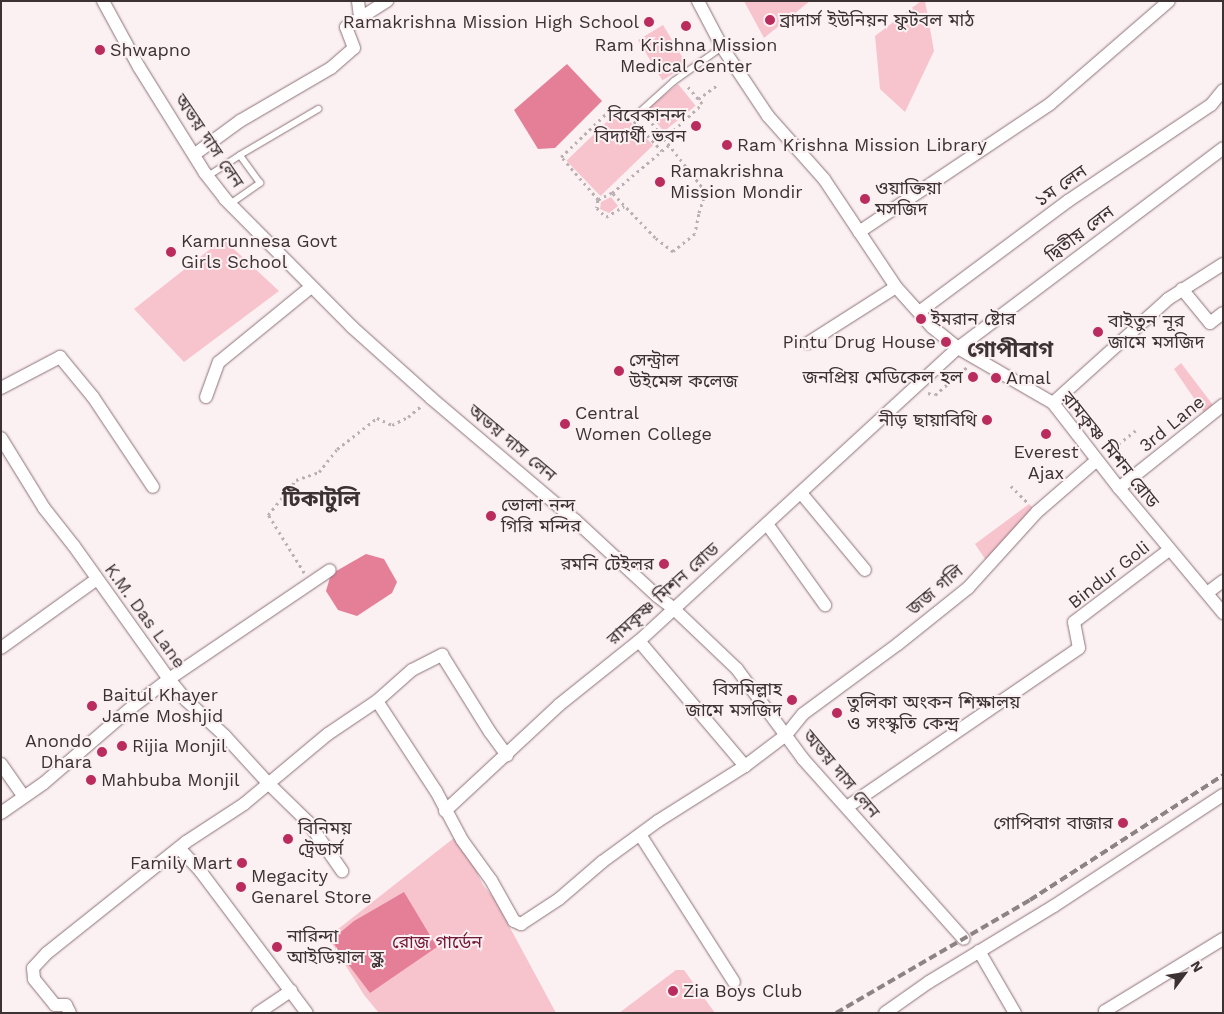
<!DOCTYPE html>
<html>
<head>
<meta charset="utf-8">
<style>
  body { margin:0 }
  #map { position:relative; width:1224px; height:1014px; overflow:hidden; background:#fbf0f2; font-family:"Work Sans","Noto Sans Bengali",sans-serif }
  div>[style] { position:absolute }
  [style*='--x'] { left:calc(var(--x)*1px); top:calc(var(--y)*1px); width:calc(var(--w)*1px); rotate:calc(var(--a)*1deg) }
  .green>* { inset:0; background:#f7c4ce; transform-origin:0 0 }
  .water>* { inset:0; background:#e57f98 }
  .path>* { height:2.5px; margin-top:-1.25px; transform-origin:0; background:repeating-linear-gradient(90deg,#baafb1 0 2.5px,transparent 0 6.5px) }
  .roads { filter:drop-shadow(0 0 1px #8b7277) drop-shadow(0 0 1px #8b7277) }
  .lane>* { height:6px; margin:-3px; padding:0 3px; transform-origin:3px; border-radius:3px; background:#fff }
  .street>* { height:12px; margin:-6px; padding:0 6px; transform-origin:6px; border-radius:6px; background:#fff }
  .rail>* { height:4px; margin-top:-2px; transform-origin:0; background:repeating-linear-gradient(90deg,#8d8284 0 8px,transparent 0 12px) }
  .dots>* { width:14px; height:14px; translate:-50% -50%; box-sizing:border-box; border:2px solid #fbf0f2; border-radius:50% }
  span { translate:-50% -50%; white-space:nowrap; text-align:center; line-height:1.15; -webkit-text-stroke:4px #fbf0f2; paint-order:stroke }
  .poi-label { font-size:18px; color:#3c3133 }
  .left { translate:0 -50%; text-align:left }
  .right { translate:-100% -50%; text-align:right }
  .street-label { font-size:18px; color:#3c3133 }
  .park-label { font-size:18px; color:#731738 }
  .district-label { font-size:22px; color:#3c3133; font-weight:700 }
  .frame { position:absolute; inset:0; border:2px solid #3c3133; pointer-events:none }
  .north { position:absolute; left:1159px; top:949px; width:50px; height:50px; -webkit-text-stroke:4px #fbf0f2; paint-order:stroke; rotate:59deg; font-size:14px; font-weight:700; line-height:20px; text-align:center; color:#3c3133 }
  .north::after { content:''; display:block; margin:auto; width:18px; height:22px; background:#3c3133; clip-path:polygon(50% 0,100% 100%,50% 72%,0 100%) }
</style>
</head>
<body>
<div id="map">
  <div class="green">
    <i style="clip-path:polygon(744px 1px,810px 1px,764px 38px)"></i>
    <i style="clip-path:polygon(921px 1px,925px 1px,934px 51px,905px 112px,880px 89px,875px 36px)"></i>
    <i style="left:663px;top:25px;width:47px;height:29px;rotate:59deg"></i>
    <i style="left:678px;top:84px;width:28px;height:41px;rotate:51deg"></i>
    <i style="left:619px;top:110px;width:49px;height:73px;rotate:46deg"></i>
    <i style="clip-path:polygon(611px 197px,618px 206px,609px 213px,600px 209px,601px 202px)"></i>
    <i style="clip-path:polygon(223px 239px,279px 291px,184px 362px,134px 309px)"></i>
    <i style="clip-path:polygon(1181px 363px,1213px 405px,1204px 413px,1174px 369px)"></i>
    <i style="clip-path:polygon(1029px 504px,1037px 512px,989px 565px,975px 544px)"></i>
    <i style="clip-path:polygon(459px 834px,483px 885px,494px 898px,556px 1013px,379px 1013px,364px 995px,328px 937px)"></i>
    <i style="clip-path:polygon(676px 970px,684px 970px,715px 1013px,619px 1013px)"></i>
  </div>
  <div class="water">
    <i style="clip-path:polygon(567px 64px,602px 101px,555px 148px,538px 149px,514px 110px)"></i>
    <i style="clip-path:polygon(366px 554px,384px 559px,397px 582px,392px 593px,357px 616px,338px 610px,326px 591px,331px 574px)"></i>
    <i style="clip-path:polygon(404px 892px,437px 947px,370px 993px,338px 951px,332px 939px,354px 921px)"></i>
  </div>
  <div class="path">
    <i style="--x:698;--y:99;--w:24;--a:-36"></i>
    <i style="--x:648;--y:118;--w:94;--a:51.9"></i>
    <i style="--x:706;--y:192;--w:23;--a:108"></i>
    <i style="--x:699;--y:214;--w:20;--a:101"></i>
    <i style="--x:695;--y:234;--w:28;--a:141"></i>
    <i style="--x:673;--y:252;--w:23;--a:-142"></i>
    <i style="--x:655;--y:238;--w:62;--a:-133.7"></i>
    <i style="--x:612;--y:193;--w:75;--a:-40.1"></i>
    <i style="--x:664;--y:139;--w:52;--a:-42.6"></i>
    <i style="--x:702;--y:104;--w:26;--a:-130"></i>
    <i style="--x:612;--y:193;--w:16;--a:153"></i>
    <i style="--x:598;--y:200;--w:57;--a:-130.7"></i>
    <i style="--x:561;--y:157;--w:74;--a:-43.9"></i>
    <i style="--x:614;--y:106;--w:7;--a:8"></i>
    <i style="--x:621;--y:107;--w:60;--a:47"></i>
    <i style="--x:598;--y:200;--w:8;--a:97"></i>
    <i style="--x:597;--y:208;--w:13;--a:45"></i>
    <i style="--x:606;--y:217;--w:21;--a:-31"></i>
    <i style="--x:928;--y:393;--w:7;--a:16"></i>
    <i style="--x:935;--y:395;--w:43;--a:-41.2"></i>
    <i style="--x:1108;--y:452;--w:36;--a:-38"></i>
    <i style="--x:1011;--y:486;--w:24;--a:45"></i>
    <i style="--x:304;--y:573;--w:68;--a:-121.8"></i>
    <i style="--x:268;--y:515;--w:45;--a:-51.3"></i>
    <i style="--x:296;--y:480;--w:24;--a:-19"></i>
    <i style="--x:319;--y:472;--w:29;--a:-52"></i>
    <i style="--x:337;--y:449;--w:51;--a:-37.8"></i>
    <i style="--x:377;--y:418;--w:17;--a:25"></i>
    <i style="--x:392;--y:425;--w:18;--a:-27"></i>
    <i style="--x:408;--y:417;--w:17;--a:-40"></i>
  </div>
  <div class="roads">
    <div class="lane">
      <i style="--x:642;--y:110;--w:43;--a:-42.2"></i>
      <i style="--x:674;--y:81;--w:59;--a:-35.3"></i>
      <i style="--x:208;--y:176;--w:38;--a:-33"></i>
      <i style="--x:240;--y:155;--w:91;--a:-30.5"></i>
      <i style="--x:230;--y:204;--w:37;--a:-35"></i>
      <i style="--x:260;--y:183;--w:34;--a:-126"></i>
    </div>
    <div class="street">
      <i style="--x:103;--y:1;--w:75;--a:61.4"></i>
      <i style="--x:139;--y:67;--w:125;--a:58.1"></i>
      <i style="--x:205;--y:173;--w:33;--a:52"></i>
      <i style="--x:225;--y:199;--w:180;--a:45.2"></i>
      <i style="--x:352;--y:327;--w:106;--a:41.9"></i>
      <i style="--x:431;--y:398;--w:189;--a:40.3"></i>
      <i style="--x:575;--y:520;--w:112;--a:42.8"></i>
      <i style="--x:657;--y:596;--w:21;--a:37"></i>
      <i style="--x:674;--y:609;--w:87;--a:43.6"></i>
      <i style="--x:737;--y:669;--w:112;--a:53.7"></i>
      <i style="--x:803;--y:759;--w:241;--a:48.2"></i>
      <i style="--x:358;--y:1;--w:17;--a:83"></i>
      <i style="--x:698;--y:1;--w:52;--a:62.4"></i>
      <i style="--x:722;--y:47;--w:83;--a:56.3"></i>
      <i style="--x:768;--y:116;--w:84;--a:48.4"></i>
      <i style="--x:824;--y:179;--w:130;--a:56.3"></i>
      <i style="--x:896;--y:287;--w:54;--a:48"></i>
      <i style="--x:932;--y:327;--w:33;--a:39"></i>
      <i style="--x:958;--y:348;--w:110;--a:30.1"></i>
      <i style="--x:1053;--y:403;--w:108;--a:52.2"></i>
      <i style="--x:1119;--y:488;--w:163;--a:50.2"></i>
      <i style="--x:195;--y:154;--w:56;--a:-36.3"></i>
      <i style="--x:240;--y:121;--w:105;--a:-30.2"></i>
      <i style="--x:331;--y:68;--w:30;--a:-41"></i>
      <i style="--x:354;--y:48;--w:22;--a:-111"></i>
      <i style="--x:346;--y:27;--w:49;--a:-32.4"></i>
      <i style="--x:859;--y:232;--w:230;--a:-33.8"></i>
      <i style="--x:1050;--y:104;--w:157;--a:-40.9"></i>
      <i style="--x:1182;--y:289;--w:44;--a:50.5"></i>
      <i style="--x:1210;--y:323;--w:16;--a:-38"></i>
      <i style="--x:919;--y:312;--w:186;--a:-36.7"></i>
      <i style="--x:1068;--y:201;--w:172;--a:-33.9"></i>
      <i style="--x:1211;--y:105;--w:19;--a:-51"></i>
      <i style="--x:808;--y:343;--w:104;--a:-32.5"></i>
      <i style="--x:1;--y:388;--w:67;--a:-27.7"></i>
      <i style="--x:60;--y:357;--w:52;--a:50.5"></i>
      <i style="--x:93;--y:397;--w:108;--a:56.3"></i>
      <i style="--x:206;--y:397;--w:37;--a:-70"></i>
      <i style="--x:219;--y:362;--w:119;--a:-39.2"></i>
      <i style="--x:1053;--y:403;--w:155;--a:-42.1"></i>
      <i style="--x:1168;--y:299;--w:65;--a:-32.5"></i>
      <i style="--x:1;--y:438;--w:82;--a:58.4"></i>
      <i style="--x:44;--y:508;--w:48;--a:51.7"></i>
      <i style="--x:74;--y:546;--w:163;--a:54.5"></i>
      <i style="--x:169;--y:679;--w:27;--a:51"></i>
      <i style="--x:186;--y:700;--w:53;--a:42.7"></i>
      <i style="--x:225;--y:736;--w:64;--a:47.5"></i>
      <i style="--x:268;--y:783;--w:56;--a:44.3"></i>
      <i style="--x:308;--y:822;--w:60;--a:55.2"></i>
      <i style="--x:1119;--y:488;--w:133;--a:-38.6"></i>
      <i style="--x:801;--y:493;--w:100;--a:50.3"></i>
      <i style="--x:767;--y:524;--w:100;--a:54.4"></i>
      <i style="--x:1207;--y:593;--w:20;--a:-37"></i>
      <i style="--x:639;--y:641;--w:164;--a:49.7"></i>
      <i style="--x:1;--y:648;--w:118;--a:-35.7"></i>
      <i style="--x:377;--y:701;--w:47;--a:-41.5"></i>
      <i style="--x:412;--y:670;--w:34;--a:-27"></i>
      <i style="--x:442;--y:655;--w:91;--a:58.1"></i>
      <i style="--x:490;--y:732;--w:29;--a:54"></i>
      <i style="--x:1;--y:764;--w:40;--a:55.1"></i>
      <i style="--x:847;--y:807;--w:281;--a:-34.4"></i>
      <i style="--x:1079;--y:648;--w:26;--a:-101"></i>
      <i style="--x:1074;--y:622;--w:119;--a:-37.2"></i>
      <i style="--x:445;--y:811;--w:156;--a:-42.9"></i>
      <i style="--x:559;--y:705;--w:102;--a:-38.7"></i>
      <i style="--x:639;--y:641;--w:433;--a:-42.6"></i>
      <i style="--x:958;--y:348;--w:332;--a:-37"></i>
      <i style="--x:1;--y:813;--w:52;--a:-34.9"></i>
      <i style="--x:44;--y:783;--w:115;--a:-40.8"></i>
      <i style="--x:131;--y:708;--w:48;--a:-37.3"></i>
      <i style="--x:169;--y:679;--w:194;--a:-34.1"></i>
      <i style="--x:641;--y:836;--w:173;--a:57.5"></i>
      <i style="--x:179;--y:848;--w:33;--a:47"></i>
      <i style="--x:201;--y:872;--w:176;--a:53.1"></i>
      <i style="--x:979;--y:951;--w:72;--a:59.9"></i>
      <i style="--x:70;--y:1013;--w:9;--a:-117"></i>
      <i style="--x:66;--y:1005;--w:11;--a:180"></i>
      <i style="--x:55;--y:1005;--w:33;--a:-129"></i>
      <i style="--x:34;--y:979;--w:11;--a:-95"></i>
      <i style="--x:33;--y:968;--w:21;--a:-47"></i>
      <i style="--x:47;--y:953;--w:178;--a:-38.6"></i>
      <i style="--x:186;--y:842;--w:69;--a:-33.2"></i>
      <i style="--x:244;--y:804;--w:109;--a:-39.8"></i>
      <i style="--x:328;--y:734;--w:59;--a:-34"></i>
      <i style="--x:377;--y:701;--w:108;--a:56.8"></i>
      <i style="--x:436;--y:791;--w:55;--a:62"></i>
      <i style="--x:462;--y:840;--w:49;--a:54.1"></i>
      <i style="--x:491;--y:880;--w:47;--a:60.7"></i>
      <i style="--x:514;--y:921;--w:8;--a:23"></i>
      <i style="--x:521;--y:924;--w:45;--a:-33.3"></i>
      <i style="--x:559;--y:899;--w:57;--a:-40.7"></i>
      <i style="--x:602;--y:862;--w:69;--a:-36.2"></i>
      <i style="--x:658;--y:821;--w:103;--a:-32.3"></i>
      <i style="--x:745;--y:766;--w:51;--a:-37.1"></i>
      <i style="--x:786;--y:735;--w:27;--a:-51"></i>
      <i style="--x:803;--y:714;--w:118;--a:-36.4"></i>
      <i style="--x:898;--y:644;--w:90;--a:-38.7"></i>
      <i style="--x:968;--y:588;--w:103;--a:-47.8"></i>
      <i style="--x:1037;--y:512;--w:79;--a:-40.9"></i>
      <i style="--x:258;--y:1013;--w:40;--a:-34"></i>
      <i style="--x:885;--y:1013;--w:54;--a:-35.2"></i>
      <i style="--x:929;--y:982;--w:146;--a:-31.3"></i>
      <i style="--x:1054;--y:906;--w:202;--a:-33.3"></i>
      <i style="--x:1106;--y:1013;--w:2;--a:-117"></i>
      <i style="--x:1105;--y:1011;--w:138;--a:-31.4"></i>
    </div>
  </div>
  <div class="rail">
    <i style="--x:836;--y:1013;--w:225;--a:-30.2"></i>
    <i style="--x:1030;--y:900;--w:230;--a:-32.9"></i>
  </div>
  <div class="dots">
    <i style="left:770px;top:20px;background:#b92c5d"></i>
    <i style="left:649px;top:22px;background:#b92c5d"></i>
    <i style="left:686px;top:26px;background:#b92c5d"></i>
    <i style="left:100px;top:50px;background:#b92c5d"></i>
    <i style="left:696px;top:126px;background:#b92c5d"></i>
    <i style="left:727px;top:145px;background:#b92c5d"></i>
    <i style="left:660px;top:182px;background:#b92c5d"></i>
    <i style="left:865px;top:199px;background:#b92c5d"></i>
    <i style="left:171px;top:252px;background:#b92c5d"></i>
    <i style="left:921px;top:319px;background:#b92c5d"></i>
    <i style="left:1098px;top:332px;background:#b92c5d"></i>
    <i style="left:946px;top:342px;background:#b92c5d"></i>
    <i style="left:619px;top:371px;background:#b92c5d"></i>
    <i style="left:973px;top:377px;background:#b92c5d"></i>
    <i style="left:996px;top:378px;background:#b92c5d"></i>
    <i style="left:987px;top:420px;background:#b92c5d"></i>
    <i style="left:565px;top:424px;background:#b92c5d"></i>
    <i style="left:1046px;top:434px;background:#b92c5d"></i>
    <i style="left:491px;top:516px;background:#b92c5d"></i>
    <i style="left:664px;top:564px;background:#b92c5d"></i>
    <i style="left:792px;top:700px;background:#b92c5d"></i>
    <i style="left:92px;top:706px;background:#b92c5d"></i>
    <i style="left:837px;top:713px;background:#b92c5d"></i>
    <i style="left:122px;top:746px;background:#b92c5d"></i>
    <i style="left:102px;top:752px;background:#b92c5d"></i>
    <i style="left:91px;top:780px;background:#b92c5d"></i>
    <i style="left:1123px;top:823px;background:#b92c5d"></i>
    <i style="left:288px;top:839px;background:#b92c5d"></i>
    <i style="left:242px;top:863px;background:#b92c5d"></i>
    <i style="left:241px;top:887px;background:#b92c5d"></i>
    <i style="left:277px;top:947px;background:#b92c5d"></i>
    <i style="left:673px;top:991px;background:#b92c5d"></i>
  </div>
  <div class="poi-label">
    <span class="left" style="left:780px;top:20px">ব্রাদার্স ইউনিয়ন ফুটবল মাঠ</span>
    <span class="right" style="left:639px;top:22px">Ramakrishna Mission High School</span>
    <span style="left:686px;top:56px">Ram Krishna Mission<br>Medical Center</span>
    <span class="left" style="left:110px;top:50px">Shwapno</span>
    <span class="right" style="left:686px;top:126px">বিবেকানন্দ<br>বিদ্যার্থী ভবন</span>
    <span class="left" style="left:737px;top:145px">Ram Krishna Mission Library</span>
    <span class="left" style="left:670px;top:182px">Ramakrishna<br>Mission Mondir</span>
    <span class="left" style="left:875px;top:199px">ওয়াক্তিয়া<br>মসজিদ</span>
    <span class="left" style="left:181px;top:252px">Kamrunnesa Govt<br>Girls School</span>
    <span class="left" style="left:931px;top:319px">ইমরান ষ্টোর</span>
    <span class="left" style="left:1108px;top:332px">বাইতুন নূর<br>জামে মসজিদ</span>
    <span class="right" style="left:936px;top:342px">Pintu Drug House</span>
    <span class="left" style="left:629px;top:371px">সেন্ট্রাল<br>উইমেন্স কলেজ</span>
    <span class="right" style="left:963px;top:377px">জনপ্রিয় মেডিকেল হল</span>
    <span class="left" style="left:1006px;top:378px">Amal</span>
    <span class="left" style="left:575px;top:424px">Central<br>Women College</span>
    <span class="right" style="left:977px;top:420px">নীড় ছায়াবিথি</span>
    <span style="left:1046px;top:463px">Everest<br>Ajax</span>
    <span class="left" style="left:501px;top:516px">ভোলা নন্দ<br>গিরি মন্দির</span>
    <span class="right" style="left:654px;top:564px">রমনি টেইলর</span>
    <span class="right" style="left:782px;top:700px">বিসমিল্লাহ<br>জামে মসজিদ</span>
    <span class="left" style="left:102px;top:706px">Baitul Khayer<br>Jame Moshjid</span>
    <span class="left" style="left:847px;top:713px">তুলিকা অংকন শিক্ষালয়<br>ও সংস্কৃতি কেন্দ্র</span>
    <span class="right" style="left:92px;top:752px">Anondo<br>Dhara</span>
    <span class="left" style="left:132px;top:746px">Rijia Monjil</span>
    <span class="left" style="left:101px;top:780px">Mahbuba Monjil</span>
    <span class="right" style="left:1113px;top:823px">গোপিবাগ বাজার</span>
    <span class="left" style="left:298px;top:839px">বিনিময়<br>ট্রেডার্স</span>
    <span class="right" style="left:232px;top:863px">Family Mart</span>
    <span class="left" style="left:251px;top:887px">Megacity<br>Genarel Store</span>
    <span class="left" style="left:287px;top:947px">নারিন্দা<br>আইডিয়াল স্কুল</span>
    <span class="left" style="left:683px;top:991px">Zia Boys Club</span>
  </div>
  <div class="street-label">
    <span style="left:209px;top:141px;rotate:56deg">অভয় দাস লেন</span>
    <span style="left:1061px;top:186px;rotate:-35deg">১ম লেন</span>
    <span style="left:1080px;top:234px;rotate:-37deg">দ্বিতীয় লেন</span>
    <span style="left:1172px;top:424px;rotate:-39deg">3rd Lane</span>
    <span style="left:512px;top:443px;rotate:40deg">অভয় দাস লেন</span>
    <span style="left:1110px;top:450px;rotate:51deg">রামকৃষ্ণ মিশন রোড</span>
    <span style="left:1109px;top:575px;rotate:-38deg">Bindur Goli</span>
    <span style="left:935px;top:590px;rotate:-40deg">জজ গলি</span>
    <span style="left:663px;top:594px;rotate:-42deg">রামকৃষ্ণ মিশন রোড</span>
    <span style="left:145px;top:616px;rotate:54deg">K.M. Das Lane</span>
    <span style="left:841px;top:774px;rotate:50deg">অভয় দাস লেন</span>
  </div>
  <div class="park-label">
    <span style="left:437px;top:942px">রোজ গার্ডেন</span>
  </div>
  <div class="district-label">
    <span style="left:1010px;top:350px">গোপীবাগ</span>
    <span style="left:321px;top:499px">টিকাটুলি</span>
  </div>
  <div class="frame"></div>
  <div class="north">N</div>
</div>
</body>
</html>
